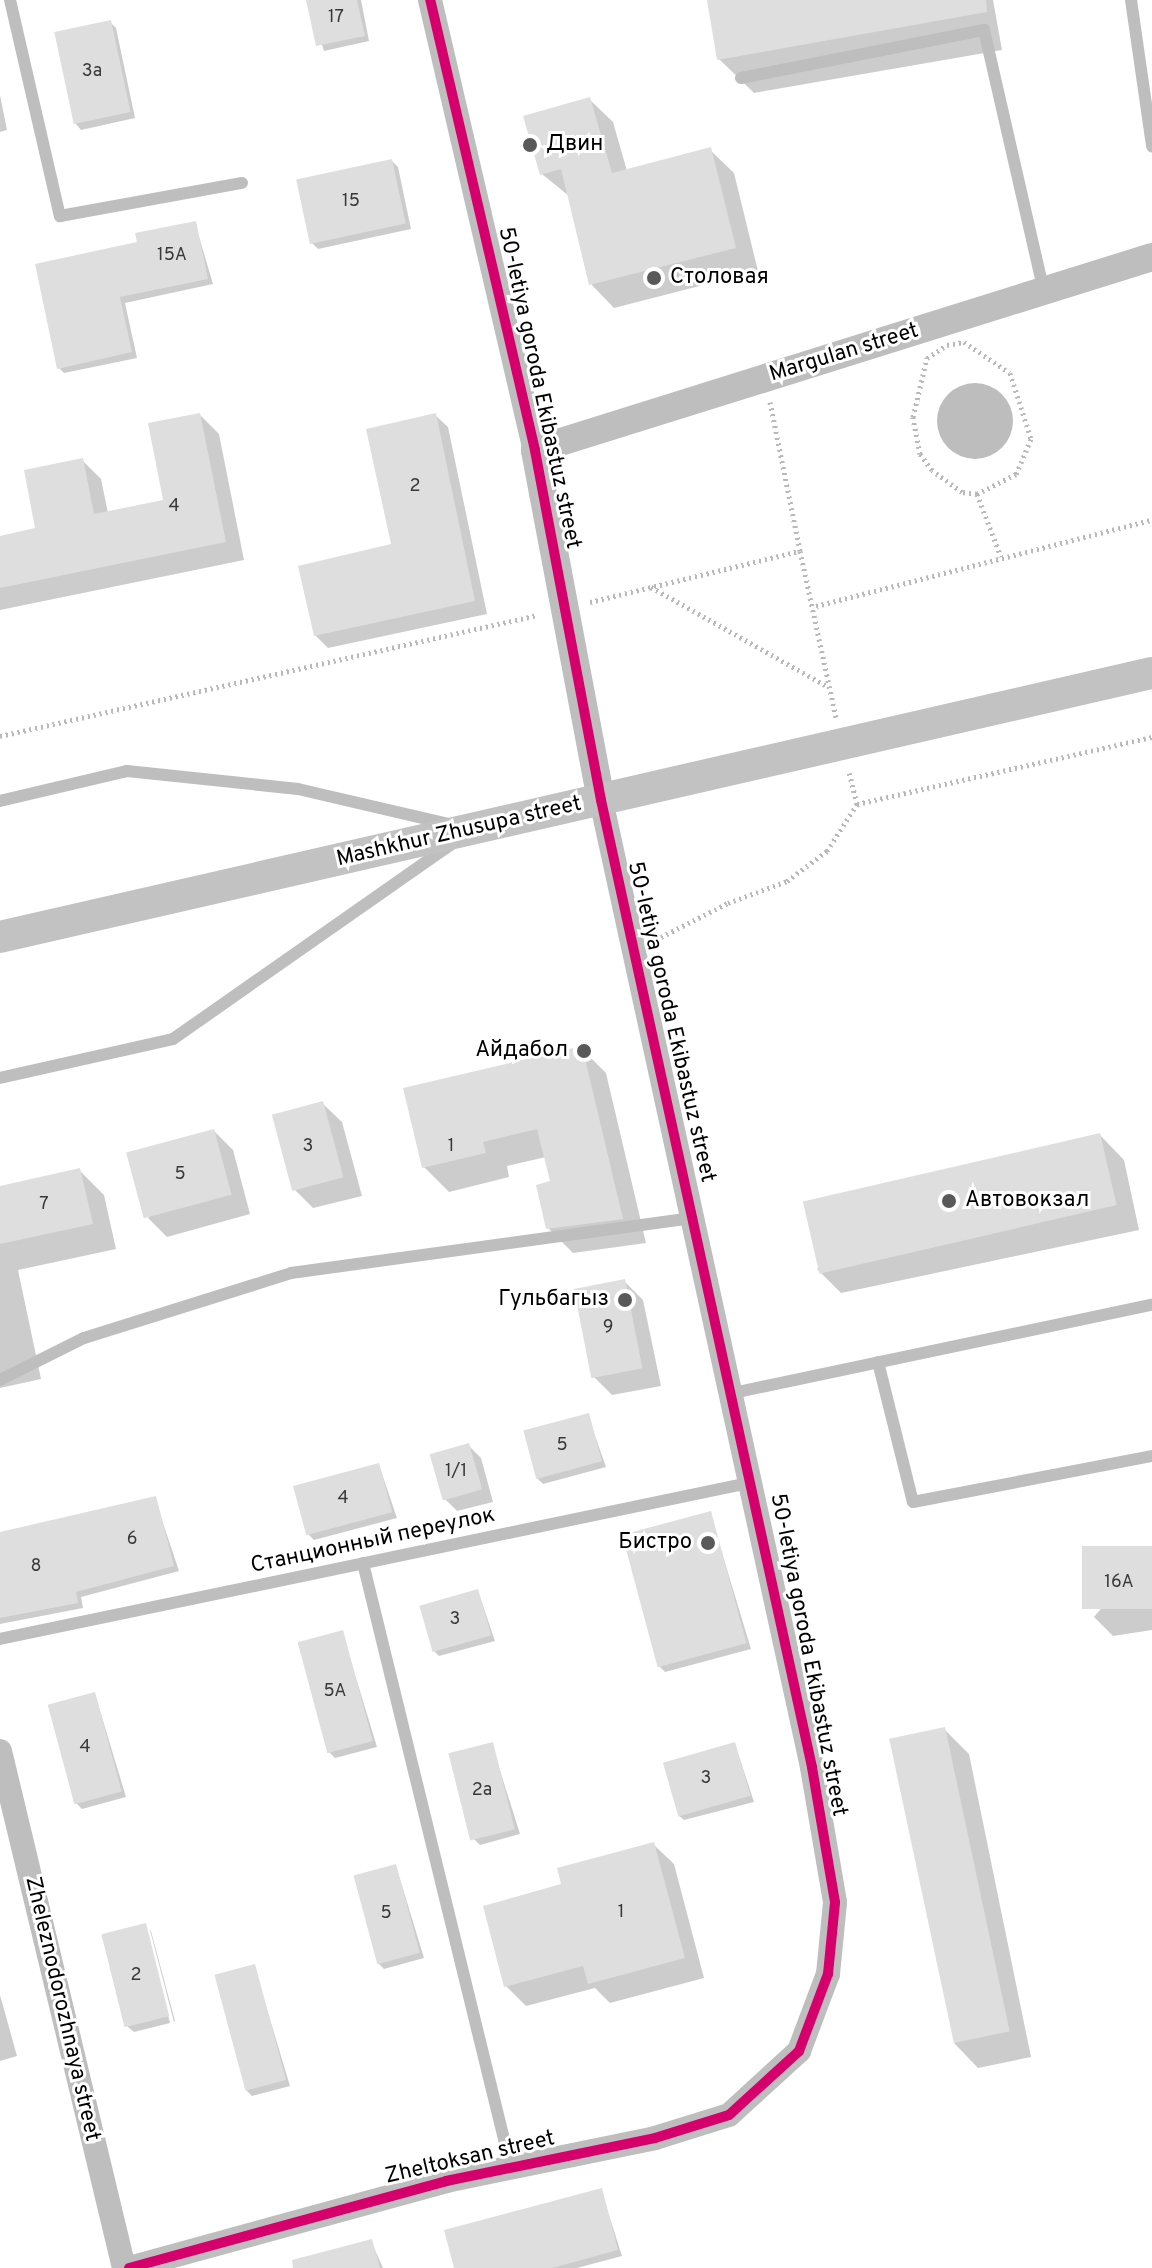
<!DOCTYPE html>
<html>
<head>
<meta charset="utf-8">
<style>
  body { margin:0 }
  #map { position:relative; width:1152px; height:2268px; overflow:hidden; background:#fff; font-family:Overpass,sans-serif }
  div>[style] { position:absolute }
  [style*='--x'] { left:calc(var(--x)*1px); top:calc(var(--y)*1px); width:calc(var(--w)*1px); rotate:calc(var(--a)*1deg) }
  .water>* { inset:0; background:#bdbdbd }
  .round { border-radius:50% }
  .shadow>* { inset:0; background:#0003 }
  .building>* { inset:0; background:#dedede; transform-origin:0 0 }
  .path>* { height:5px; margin-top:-2.5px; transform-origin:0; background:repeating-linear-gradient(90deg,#b9b9b9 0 2px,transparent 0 6px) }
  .service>* { height:12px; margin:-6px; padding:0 6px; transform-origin:6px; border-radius:6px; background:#bebebe }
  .minor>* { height:24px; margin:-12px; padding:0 12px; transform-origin:12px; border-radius:12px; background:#bebebe }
  .tertiary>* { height:28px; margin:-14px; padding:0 14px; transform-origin:14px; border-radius:14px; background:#bebebe }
  .secondary>* { height:32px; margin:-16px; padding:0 16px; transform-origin:16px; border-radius:16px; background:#c2c2c2 }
  .cycleway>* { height:10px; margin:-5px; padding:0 5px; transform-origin:5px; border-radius:5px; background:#d6006c }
  .dots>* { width:22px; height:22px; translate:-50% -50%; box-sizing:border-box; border:4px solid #fff; border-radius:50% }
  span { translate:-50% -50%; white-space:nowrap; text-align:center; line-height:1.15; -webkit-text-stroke:6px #fff; paint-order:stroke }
  .number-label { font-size:18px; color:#383838 }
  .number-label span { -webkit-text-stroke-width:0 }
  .poi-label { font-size:22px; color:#000 }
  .left { translate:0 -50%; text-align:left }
  .right { translate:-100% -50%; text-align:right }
  .street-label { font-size:22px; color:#000 }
</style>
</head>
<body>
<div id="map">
  <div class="water">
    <i class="round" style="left:937px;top:383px;width:76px;height:76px"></i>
  </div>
  <div class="shadow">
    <i style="clip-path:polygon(308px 0,361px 0,369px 41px,324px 51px)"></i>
    <i style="clip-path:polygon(712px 0,993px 0,1002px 50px,754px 93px,719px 59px)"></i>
    <i style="clip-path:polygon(110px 22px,116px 28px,135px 118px,81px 130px,76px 124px)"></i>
    <i style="clip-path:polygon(0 95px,7px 130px,0 132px)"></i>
    <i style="clip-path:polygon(589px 99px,613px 122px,627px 171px,710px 150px,734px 173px,758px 271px,614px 308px,591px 284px,569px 196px,542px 174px)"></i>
    <i style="clip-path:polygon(392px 161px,398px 167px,411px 229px,318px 249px,312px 243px)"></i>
    <i style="clip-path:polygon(195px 223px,213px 284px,125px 303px,137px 358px,64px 373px,59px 368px,140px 244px)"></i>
    <i style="clip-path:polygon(200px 415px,219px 434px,244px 560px,0 610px,0 538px,38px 530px,82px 460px,101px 479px,108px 513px,165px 502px)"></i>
    <i style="clip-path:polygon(435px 415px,448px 427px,487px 614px,328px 648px,315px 635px,393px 546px)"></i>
    <i style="clip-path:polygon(581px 1048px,606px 1073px,646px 1243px,573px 1253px,548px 1228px,552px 1183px,546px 1157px,507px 1166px,509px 1177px,449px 1192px,424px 1167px)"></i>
    <i style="clip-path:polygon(323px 1104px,342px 1122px,362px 1196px,313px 1208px,294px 1189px)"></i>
    <i style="clip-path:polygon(214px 1131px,233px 1150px,250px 1214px,167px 1237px,148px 1218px)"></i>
    <i style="clip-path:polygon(1100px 1135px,1124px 1160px,1139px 1230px,841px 1293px,817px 1269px)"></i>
    <i style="clip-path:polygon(79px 1170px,104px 1195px,116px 1249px,18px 1270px,41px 1379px,0 1388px,0 1188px)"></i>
    <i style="clip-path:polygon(624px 1281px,643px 1300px,661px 1386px,612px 1395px,593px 1376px)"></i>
    <i style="clip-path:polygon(588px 1416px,606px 1467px,543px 1484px,537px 1478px)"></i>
    <i style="clip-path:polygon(469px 1446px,481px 1458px,493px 1502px,457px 1511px,445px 1499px)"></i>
    <i style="clip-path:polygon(379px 1465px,397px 1518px,314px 1540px,308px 1534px)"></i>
    <i style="clip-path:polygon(155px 1499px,179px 1571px,81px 1597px,83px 1608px,0 1624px,0 1534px)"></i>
    <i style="clip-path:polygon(710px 1513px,751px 1649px,665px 1672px,659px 1666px)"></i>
    <i style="clip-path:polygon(1152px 1548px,1152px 1630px,1113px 1636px,1094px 1617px)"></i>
    <i style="clip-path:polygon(478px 1591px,495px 1641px,439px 1656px,433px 1650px)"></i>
    <i style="clip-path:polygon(342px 1632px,377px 1747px,335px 1758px,329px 1752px)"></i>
    <i style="clip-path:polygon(95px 1694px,126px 1797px,82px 1809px,76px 1803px)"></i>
    <i style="clip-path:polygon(944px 1729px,969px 1754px,1031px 2057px,978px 2068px,954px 2043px)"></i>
    <i style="clip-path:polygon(735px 1744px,754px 1802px,684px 1820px,678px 1815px)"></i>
    <i style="clip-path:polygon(492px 1745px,520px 1834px,480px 1845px,474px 1839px)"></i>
    <i style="clip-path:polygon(653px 1844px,674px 1864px,704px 1978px,610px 2003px,595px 1988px,526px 2006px,506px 1986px,564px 1886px)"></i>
    <i style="clip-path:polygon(396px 1866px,424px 1958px,384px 1969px,378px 1963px)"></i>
    <i style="clip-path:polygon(145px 1926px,170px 2023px,134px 2032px,128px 2027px)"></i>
    <i style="clip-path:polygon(150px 1930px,151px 1931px,175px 2021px,174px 2022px)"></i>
    <i style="clip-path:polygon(254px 1966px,290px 2086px,252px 2096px,246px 2090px)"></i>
    <i style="clip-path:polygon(0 1995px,17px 2056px,0 2061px)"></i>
    <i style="clip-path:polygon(601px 2190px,622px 2256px,577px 2268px,456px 2268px)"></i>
    <i style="clip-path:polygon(371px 2241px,383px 2268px,324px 2268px)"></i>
  </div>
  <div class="building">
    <i style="clip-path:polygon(306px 0,357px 0,365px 36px,316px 46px)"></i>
    <i style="clip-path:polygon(707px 0,986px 0,987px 12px,717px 60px)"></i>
    <i style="left:111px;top:20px;width:94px;height:58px;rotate:78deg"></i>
    <i style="clip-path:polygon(590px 97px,612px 173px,711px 147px,736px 248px,589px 285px,561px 169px,540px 175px,523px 116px)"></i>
    <i style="left:392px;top:159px;width:66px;height:98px;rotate:78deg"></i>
    <i style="clip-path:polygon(196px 221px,208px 279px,120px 297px,132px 352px,57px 369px,35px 264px,137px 242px,135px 233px)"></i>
    <i style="clip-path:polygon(200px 413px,226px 542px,0 588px,0 536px,35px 528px,24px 470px,83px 458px,94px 514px,163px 500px,148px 423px)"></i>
    <i style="clip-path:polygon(436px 413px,475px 601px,314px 636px,298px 566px,391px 544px,366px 429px)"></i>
    <i style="clip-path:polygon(582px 1046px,623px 1219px,546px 1229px,536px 1185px,550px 1181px,537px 1129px,483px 1142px,486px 1153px,422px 1168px,403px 1088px)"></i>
    <i style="left:323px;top:1101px;width:79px;height:53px;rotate:75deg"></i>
    <i style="left:214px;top:1129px;width:68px;height:91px;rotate:75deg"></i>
    <i style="left:1100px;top:1133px;width:74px;height:305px;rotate:77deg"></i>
    <i style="clip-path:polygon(80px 1168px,93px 1224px,0 1244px,0 1186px)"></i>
    <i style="left:625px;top:1279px;width:91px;height:52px;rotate:79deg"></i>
    <i style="left:589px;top:1413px;width:50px;height:68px;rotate:75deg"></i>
    <i style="left:469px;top:1443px;width:48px;height:41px;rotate:74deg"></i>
    <i style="left:379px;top:1463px;width:51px;height:89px;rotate:75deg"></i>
    <i style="clip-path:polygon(156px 1496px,174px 1566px,76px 1592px,78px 1603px,0 1618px,0 1532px)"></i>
    <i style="left:711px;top:1511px;width:137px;height:92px;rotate:75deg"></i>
    <i style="left:1152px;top:1546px;width:63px;height:70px;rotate:90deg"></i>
    <i style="left:478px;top:1589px;width:48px;height:61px;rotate:74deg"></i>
    <i style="left:343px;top:1630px;width:115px;height:47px;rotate:75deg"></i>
    <i style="left:95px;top:1692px;width:103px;height:49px;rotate:75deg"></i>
    <i style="left:945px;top:1727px;width:311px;height:57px;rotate:78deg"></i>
    <i style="left:493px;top:1742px;width:90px;height:46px;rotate:76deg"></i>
    <i style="left:735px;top:1742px;width:56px;height:75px;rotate:74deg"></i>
    <i style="clip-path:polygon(654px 1842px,685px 1958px,588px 1984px,583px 1966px,504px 1987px,483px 1906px,561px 1884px,557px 1868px)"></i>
    <i style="left:396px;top:1864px;width:92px;height:44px;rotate:75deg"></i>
    <i style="left:146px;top:1923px;width:96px;height:46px;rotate:76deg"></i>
    <i style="left:255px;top:1964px;width:120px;height:42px;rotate:75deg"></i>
    <i style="clip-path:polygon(602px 2188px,618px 2250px,552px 2268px,454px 2268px,444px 2230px)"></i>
    <i style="clip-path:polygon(372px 2239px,380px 2268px,293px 2268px,292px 2260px)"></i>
  </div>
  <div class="path">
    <i style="--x:964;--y:342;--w:55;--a:34"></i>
    <i style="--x:1010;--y:373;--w:69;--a:72.3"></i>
    <i style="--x:1031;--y:439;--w:38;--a:113"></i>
    <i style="--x:1016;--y:474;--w:44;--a:152.9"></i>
    <i style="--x:977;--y:494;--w:15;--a:-172"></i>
    <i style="--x:962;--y:492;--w:37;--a:-144"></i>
    <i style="--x:932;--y:470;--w:20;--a:-127"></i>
    <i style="--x:920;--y:454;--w:38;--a:-101"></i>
    <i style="--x:913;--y:417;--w:61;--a:-76.7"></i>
    <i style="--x:927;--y:358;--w:24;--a:-33"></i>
    <i style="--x:947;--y:345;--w:17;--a:-10"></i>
    <i style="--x:770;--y:402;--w:152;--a:78.6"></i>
    <i style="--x:977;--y:494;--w:67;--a:69.1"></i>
    <i style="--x:651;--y:587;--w:202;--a:29.4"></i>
    <i style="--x:590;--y:602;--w:216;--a:-13.7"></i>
    <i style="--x:800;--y:551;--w:170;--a:77.8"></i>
    <i style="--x:816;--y:606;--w:347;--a:-14.4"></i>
    <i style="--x:0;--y:736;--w:551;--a:-12.68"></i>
    <i style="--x:857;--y:804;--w:303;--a:-12.8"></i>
    <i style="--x:659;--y:943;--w:6;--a:-72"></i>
    <i style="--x:661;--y:937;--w:75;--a:-26.9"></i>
    <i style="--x:728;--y:903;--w:63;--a:-20.4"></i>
    <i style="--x:787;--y:881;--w:50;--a:-36.9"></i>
    <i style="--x:827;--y:851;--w:56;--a:-57.4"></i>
    <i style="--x:857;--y:804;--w:32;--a:-104"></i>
  </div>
  <div class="service">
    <i style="--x:10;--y:0;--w:222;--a:77"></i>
    <i style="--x:60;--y:216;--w:185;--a:-10.3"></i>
    <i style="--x:1131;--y:0;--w:148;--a:81.8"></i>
    <i style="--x:741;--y:78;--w:248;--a:-11.2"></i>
    <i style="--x:984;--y:30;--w:268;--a:77.1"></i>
    <i style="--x:0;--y:801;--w:130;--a:-13.3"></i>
    <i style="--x:127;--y:771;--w:172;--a:6"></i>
    <i style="--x:298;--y:789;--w:155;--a:13.1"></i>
    <i style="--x:0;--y:1078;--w:177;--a:-12.7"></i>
    <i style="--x:173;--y:1039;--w:343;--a:-35"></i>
    <i style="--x:878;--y:1362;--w:144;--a:76"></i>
    <i style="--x:913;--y:1502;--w:243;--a:-10.9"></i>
    <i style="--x:0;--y:1380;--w:94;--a:-26.6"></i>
    <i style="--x:84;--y:1338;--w:217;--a:-17.4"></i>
    <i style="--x:291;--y:1273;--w:407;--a:-7.8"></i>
    <i style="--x:733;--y:1393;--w:428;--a:-11.9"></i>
    <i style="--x:363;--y:1563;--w:623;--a:76.25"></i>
    <i style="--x:0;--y:1639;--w:769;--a:-11.78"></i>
  </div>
  <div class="minor">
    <i style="--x:430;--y:0;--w:462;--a:76.9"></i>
    <i style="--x:0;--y:1751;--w:532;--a:76.51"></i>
    <i style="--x:129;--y:2268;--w:329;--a:-15.3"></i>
    <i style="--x:446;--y:2181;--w:213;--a:-11.6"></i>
    <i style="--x:655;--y:2138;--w:77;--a:-17.3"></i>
    <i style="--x:729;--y:2115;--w:95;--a:-42.4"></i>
    <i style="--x:799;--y:2051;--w:82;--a:-69.4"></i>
    <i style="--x:828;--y:1974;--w:72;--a:-84.4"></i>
    <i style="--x:835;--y:1902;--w:137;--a:-99.7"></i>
    <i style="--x:812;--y:1767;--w:990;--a:-102.31"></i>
  </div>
  <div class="tertiary">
    <i style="--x:601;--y:800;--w:356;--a:-100.7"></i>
    <i style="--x:535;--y:450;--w:646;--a:-17.37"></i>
  </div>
  <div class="secondary">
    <i style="--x:0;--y:937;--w:1182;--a:-12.91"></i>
  </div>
  <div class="cycleway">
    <i style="--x:129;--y:2268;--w:329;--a:-15.3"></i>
    <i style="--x:446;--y:2181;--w:213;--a:-11.6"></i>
    <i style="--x:655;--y:2138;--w:77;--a:-17.3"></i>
    <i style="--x:729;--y:2115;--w:95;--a:-42.4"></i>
    <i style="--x:799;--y:2051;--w:82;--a:-69.4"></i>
    <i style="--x:828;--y:1974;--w:72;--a:-84.4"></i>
    <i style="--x:835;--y:1902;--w:137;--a:-99.7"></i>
    <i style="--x:812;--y:1767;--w:990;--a:-102.31"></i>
    <i style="--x:601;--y:800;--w:356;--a:-100.7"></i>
    <i style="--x:535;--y:450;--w:462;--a:-103.1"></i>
  </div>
  <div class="dots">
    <i style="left:530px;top:145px;background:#595959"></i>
    <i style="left:654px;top:278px;background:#595959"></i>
    <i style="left:584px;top:1051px;background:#595959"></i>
    <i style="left:949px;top:1201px;background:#595959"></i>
    <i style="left:625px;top:1300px;background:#595959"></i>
    <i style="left:708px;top:1543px;background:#595959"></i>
  </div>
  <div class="number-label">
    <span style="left:336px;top:18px">17</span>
    <span style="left:92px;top:72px">3а</span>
    <span style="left:351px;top:202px">15</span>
    <span style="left:172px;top:256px">15А</span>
    <span style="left:415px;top:487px">2</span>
    <span style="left:174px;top:507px">4</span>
    <span style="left:308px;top:1147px">3</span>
    <span style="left:451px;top:1147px">1</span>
    <span style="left:180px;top:1175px">5</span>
    <span style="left:44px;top:1205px">7</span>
    <span style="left:608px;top:1328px">9</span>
    <span style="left:562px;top:1446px">5</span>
    <span style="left:456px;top:1472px">1/1</span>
    <span style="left:343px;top:1499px">4</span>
    <span style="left:132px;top:1540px">6</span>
    <span style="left:36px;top:1567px">8</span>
    <span style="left:1119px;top:1583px">16А</span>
    <span style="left:455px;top:1620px">3</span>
    <span style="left:335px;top:1692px">5А</span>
    <span style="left:85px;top:1748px">4</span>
    <span style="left:706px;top:1779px">3</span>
    <span style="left:482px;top:1791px">2а</span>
    <span style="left:621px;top:1913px">1</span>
    <span style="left:386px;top:1914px">5</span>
    <span style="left:136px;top:1976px">2</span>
  </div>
  <div class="poi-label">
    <span class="left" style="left:546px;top:145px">Двин</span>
    <span class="left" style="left:670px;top:278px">Столовая</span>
    <span class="right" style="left:568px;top:1051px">Айдабол</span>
    <span class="left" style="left:965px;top:1201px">Автовокзал</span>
    <span class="right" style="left:609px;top:1300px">Гульбагыз</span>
    <span class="right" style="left:692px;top:1543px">Бистро</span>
  </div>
  <div class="street-label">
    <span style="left:844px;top:353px;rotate:-17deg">Margulan street</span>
    <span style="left:539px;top:388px;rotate:78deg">50-letiya goroda Ekibastuz street</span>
    <span style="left:459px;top:832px;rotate:-13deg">Mashkhur Zhusupa street</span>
    <span style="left:671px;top:1022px;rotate:77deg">50-letiya goroda Ekibastuz street</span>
    <span style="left:373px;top:1541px;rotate:-12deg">Станционный переулок</span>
    <span style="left:808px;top:1655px;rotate:79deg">50-letiya goroda Ekibastuz street</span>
    <span style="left:62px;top:2009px;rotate:77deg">Zheleznodorozhnaya street</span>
    <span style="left:470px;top:2158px;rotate:-13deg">Zheltoksan street</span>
  </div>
</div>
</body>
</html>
